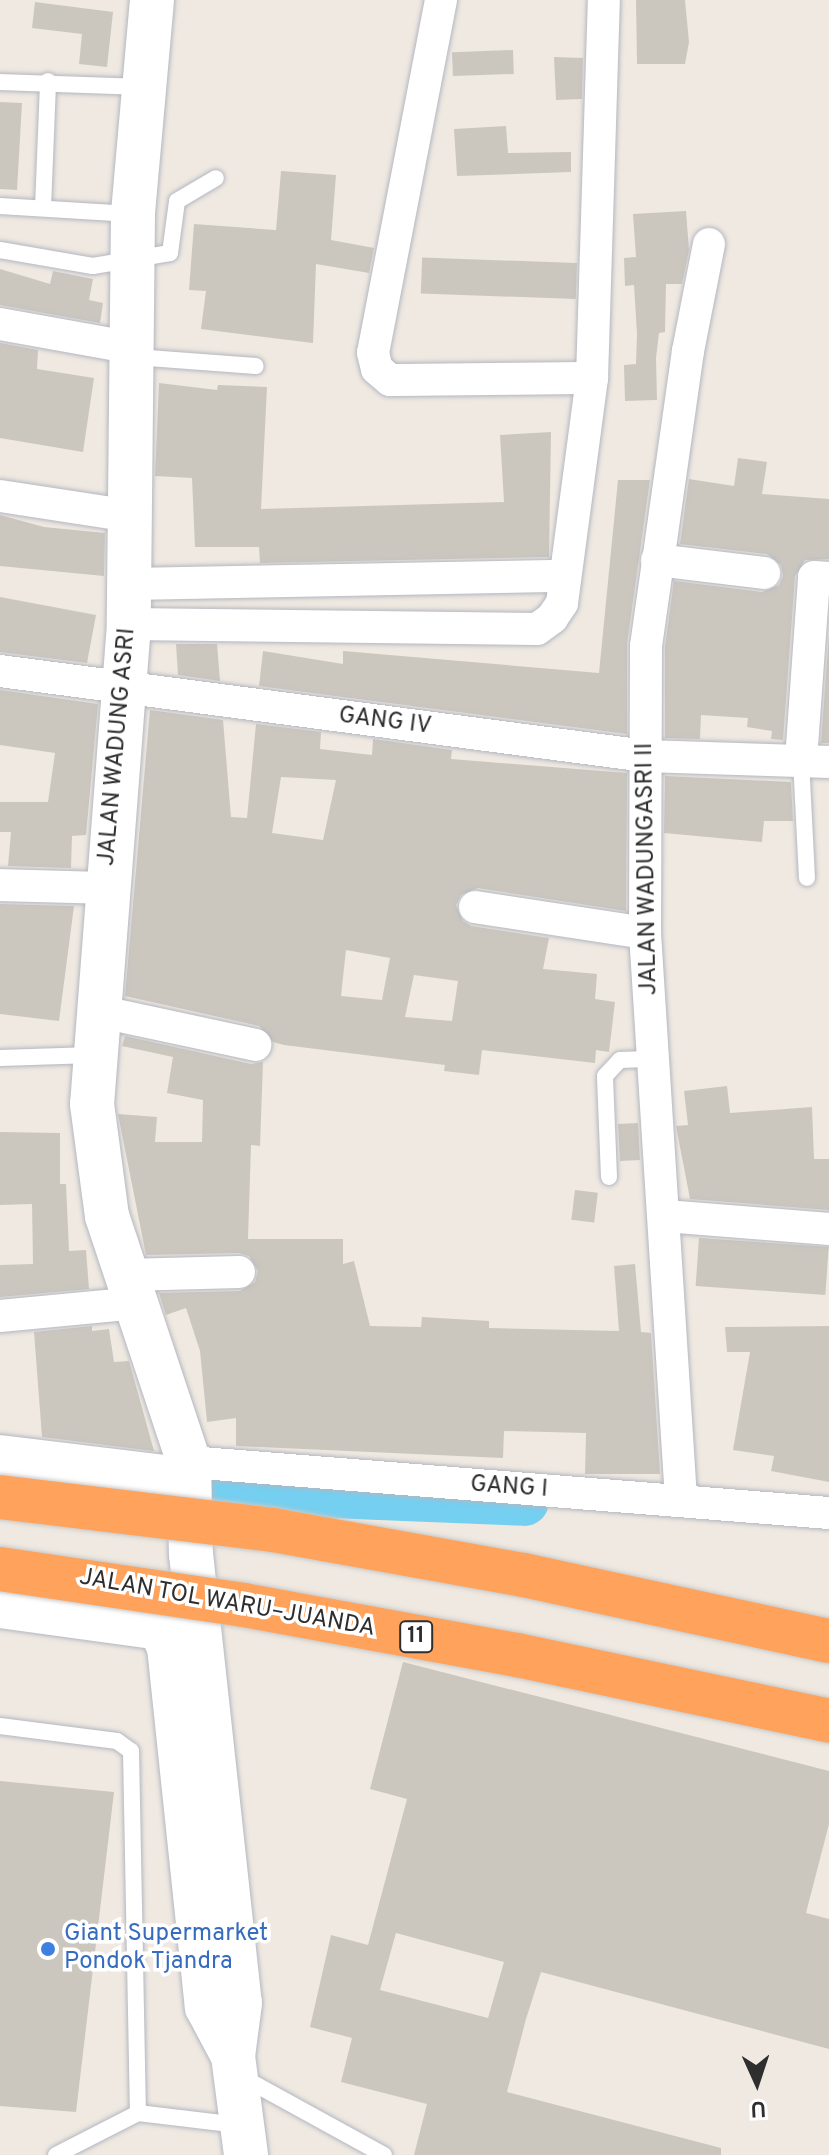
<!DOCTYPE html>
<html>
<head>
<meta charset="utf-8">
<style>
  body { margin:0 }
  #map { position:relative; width:829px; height:2155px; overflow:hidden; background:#efe9e1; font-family:Overpass,sans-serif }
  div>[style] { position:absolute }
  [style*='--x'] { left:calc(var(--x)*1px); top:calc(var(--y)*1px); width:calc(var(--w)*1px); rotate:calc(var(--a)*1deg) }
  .river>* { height:48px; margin:-24px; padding:0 24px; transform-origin:24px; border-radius:24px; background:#75cff0 }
  .building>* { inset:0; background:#cbc7bf; transform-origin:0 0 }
  .roads { filter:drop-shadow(0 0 2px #b4b7c1) drop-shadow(0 0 2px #b4b7c1) }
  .service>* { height:16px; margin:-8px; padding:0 8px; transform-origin:8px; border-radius:8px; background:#fff }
  .minor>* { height:32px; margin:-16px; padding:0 16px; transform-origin:16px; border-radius:16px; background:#fff }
  .secondary>* { height:44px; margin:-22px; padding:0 22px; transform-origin:22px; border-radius:22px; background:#fff }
  .bridges { filter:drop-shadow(0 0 2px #c9c9c9) drop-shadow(0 0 2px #c9c9c9) }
  .motorway-bridge>* { height:44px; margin:-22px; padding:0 22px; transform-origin:22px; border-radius:22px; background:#ffa35c }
  .dots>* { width:22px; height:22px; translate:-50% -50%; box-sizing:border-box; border:4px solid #fff; border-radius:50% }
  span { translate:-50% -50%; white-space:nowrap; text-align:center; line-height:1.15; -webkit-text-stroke:7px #fff; paint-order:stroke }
  .shield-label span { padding:2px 6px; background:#fff; border:2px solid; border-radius:6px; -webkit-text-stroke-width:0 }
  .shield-label { font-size:22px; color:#2e2e2e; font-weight:700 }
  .street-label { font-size:24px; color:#2e2e2e }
  .shop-label { font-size:24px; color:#366cbe }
  .left { translate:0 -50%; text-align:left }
  .north { position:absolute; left:717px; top:2043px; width:80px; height:80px; -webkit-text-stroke:6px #fff; paint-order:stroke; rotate:177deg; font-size:22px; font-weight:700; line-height:32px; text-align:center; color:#2e2e2e }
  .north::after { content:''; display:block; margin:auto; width:28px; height:36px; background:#2e2e2e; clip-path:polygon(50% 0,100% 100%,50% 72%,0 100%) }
</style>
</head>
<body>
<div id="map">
  <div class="river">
    <i style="--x:204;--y:1489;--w:321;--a:2.3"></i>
  </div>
  <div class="building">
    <i style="clip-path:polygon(636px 0,685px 0,689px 42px,685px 64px,637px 64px)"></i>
    <i style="clip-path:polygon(35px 2px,113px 12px,107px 67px,79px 64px,82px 34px,32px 28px)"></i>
    <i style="left:513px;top:50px;width:24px;height:61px;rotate:88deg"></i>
    <i style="clip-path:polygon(554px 57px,583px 58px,582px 99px,556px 100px)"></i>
    <i style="clip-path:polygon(0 102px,22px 103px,17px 190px,0 189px)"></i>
    <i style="clip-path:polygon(506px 126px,508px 153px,571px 152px,571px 172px,457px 176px,454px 129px)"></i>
    <i style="clip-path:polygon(281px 171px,336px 175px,331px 240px,374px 248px,369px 273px,316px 264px,313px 343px,201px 329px,206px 291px,189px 290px,194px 224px,276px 230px)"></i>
    <i style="clip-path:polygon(686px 211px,689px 250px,682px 284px,666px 284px,665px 332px,659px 333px,656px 358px,657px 400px,625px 401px,624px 365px,636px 364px,637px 334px,634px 285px,625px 286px,624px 258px,636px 257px,633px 214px)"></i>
    <i style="left:577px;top:263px;width:36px;height:155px;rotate:92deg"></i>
    <i style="clip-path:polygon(0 269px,50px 284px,53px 271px,93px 279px,89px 300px,103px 303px,100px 323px,0 305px)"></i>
    <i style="clip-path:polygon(0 343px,38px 350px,37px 369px,94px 378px,83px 452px,0 438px)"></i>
    <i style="clip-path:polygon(159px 383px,217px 390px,218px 385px,267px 387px,261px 509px,504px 502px,500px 435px,551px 432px,549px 557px,260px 563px,259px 547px,195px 547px,192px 478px,155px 476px)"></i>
    <i style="clip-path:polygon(738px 458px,767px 462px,762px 494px,829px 499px,829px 559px,805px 560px,795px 576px,783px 740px,771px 739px,772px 731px,747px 727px,748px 718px,701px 715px,700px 739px,665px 738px,665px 647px,674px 581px,762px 592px,779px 585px,783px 576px,781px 565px,767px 554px,680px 544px,689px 479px,734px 486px)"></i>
    <i style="clip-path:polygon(618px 480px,650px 480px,627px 644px,627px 734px,259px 686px,263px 651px,343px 664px,343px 651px,599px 673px)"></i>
    <i style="clip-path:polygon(0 515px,44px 527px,105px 533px,104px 576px,0 566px)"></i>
    <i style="clip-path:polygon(0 597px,96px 615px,87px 663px,0 652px)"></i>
    <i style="clip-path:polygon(829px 634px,829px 743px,821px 743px)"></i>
    <i style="clip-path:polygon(176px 644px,217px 644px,220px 681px,178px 675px)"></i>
    <i style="clip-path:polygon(0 690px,98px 704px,86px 835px,72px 836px,71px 868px,8px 866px,11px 832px,0 832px,0 802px,48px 802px,55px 753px,0 745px)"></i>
    <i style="clip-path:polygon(evenodd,150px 710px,223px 720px,231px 817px,247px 818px,256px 724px,321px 732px,320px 749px,372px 755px,373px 739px,452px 750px,451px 759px,627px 773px,626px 911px,478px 888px,461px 895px,456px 905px,463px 921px,471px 926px,549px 938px,543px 969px,597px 974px,595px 999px,615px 1002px,609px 1052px,596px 1050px,595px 1063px,482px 1050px,479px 1075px,444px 1071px,445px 1065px,284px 1045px,273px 1042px,259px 1026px,125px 996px,150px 710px,281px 777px,336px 780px,323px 840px,272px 833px,281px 777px,150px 710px,346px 950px,390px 958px,382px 1000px,341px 996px,346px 950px,150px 710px,414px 975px,458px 981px,452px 1021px,405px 1017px,414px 975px)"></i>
    <i style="clip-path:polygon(665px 776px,791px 782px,793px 821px,764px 821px,762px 842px,664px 833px)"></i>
    <i style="clip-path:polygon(0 904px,74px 906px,59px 1021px,0 1014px)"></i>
    <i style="clip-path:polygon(125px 1036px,251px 1064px,263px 1062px,260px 1146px,251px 1145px,248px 1239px,343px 1239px,343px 1264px,354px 1261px,370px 1326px,421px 1327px,422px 1317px,489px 1321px,489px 1328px,619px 1331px,614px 1266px,635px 1264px,641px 1332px,651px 1333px,660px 1474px,585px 1474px,586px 1433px,504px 1431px,503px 1458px,236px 1446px,236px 1418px,207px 1422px,200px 1351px,186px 1308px,166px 1315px,159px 1293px,240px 1291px,255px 1282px,258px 1271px,249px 1256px,239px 1253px,146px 1255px,118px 1114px,157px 1117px,155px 1142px,202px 1142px,203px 1100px,167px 1093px,173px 1057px,122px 1046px)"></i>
    <i style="clip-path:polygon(727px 1086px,730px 1113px,812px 1107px,814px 1159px,829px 1159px,829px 1210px,690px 1199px,676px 1126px,688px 1125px,684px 1091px)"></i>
    <i style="left:638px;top:1123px;width:37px;height:20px;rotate:87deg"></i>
    <i style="clip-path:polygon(0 1132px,60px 1133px,60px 1184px,66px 1184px,69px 1251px,86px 1250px,89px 1289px,0 1297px,0 1265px,33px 1264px,32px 1204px,0 1205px)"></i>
    <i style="left:575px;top:1190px;width:23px;height:30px;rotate:7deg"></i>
    <i style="left:699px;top:1238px;width:130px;height:48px;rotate:4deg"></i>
    <i style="clip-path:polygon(92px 1326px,92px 1331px,109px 1329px,114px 1362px,129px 1361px,154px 1451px,42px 1437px,34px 1332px)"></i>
    <i style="clip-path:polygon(829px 1326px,829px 1482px,771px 1471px,774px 1456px,733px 1450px,750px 1352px,727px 1352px,725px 1327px)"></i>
    <i style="clip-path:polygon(evenodd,403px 1662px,829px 1771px,829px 1824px,806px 1913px,829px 1919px,829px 2049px,541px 1972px,526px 2019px,507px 2092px,721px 2148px,721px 2155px,414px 2155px,427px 2104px,341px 2082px,352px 2038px,310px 2027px,331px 1935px,368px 1945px,407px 1799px,370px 1789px,403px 1662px,396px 1933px,504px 1962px,488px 2018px,380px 1990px,396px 1933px)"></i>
    <i style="clip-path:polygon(0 1781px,114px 1792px,76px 2112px,0 2106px)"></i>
  </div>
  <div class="roads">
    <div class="service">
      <i style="--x:0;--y:82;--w:142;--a:2"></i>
      <i style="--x:0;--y:206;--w:131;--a:3.5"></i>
      <i style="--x:43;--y:208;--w:127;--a:-87.7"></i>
      <i style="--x:0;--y:250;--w:94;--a:9.8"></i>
      <i style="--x:93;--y:266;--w:78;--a:-9.6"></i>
      <i style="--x:170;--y:253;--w:52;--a:-82.3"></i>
      <i style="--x:177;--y:201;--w:45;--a:-30.5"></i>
      <i style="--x:135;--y:357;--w:121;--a:4.3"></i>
      <i style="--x:801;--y:760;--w:118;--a:87.1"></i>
      <i style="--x:0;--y:1058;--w:93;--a:-1.8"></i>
      <i style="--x:609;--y:1177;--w:101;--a:-92.3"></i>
      <i style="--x:605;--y:1076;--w:22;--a:-47"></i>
      <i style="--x:620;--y:1060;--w:33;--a:-2"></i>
      <i style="--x:0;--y:1726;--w:118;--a:7.3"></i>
      <i style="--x:117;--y:1741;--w:17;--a:36"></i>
      <i style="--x:131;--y:1751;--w:362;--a:88.9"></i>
      <i style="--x:138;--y:2113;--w:101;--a:6.8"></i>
      <i style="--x:242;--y:2077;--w:162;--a:28.8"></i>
      <i style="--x:56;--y:2155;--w:92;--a:-27.1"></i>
    </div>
    <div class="minor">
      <i style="--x:441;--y:0;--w:359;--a:100.9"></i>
      <i style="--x:373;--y:353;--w:16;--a:76"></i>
      <i style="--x:377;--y:369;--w:17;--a:40"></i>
      <i style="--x:390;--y:380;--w:202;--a:-0.6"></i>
      <i style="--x:0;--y:324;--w:130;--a:10.2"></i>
      <i style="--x:0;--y:496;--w:132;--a:8.7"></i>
      <i style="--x:657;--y:560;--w:108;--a:6.9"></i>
      <i style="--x:130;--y:584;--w:435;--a:-1.1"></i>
      <i style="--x:129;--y:624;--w:408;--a:0.7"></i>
      <i style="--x:537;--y:629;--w:19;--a:-36"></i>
      <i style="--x:552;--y:618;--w:18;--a:-56"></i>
      <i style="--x:562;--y:603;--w:227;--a:-82.4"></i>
      <i style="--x:592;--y:378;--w:378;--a:-88.2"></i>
      <i style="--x:0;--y:671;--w:652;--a:7.5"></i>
      <i style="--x:646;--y:756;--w:183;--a:1.9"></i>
      <i style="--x:801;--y:760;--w:183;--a:-85.9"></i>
      <i style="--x:814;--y:577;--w:15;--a:4"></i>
      <i style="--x:0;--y:885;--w:105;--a:1.6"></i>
      <i style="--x:475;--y:907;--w:172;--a:8.7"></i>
      <i style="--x:97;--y:1011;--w:162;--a:12.1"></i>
      <i style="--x:665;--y:1216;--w:165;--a:4.5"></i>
      <i style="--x:126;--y:1275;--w:113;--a:-1.5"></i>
      <i style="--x:0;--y:1316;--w:138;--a:-5.4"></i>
      <i style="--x:189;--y:1462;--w:642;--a:4.56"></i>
      <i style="--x:681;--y:1499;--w:567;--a:-93.64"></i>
      <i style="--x:645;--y:933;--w:287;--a:-89.8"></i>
      <i style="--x:646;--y:646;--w:298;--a:-81.9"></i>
      <i style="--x:688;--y:351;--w:109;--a:-78.9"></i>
    </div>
    <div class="secondary">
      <i style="--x:152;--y:0;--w:215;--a:95.1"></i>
      <i style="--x:133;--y:214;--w:410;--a:90.6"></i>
      <i style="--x:129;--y:624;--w:481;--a:94.4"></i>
      <i style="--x:92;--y:1104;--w:113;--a:82.4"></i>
      <i style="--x:107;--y:1216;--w:259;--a:71.6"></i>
      <i style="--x:189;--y:1462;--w:92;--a:88.8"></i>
      <i style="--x:191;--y:1554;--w:452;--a:83.8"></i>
      <i style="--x:240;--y:2003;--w:53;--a:97.5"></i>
      <i style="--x:233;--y:2056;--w:100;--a:82.5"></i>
      <i style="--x:0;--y:1457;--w:190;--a:6.9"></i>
      <i style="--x:0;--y:1606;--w:162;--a:7.8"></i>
      <i style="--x:160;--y:1628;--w:21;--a:65"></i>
      <i style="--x:169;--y:1647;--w:362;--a:84"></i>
      <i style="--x:207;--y:2007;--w:55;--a:62"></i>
    </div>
  </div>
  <div class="bridges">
    <div class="motorway-bridge">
      <i style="--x:0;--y:1497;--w:275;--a:6.9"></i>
      <i style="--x:273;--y:1530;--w:254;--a:10.2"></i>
      <i style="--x:523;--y:1575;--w:313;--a:12.2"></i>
      <i style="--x:0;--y:1569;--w:247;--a:8.4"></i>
      <i style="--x:244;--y:1605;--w:278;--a:10.4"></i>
      <i style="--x:517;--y:1655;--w:319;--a:11.9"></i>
    </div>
  </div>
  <div class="dots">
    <i style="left:48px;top:1949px;background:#3f7fe0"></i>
  </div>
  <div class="shield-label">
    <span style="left:416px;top:1637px">11</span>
  </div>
  <div class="street-label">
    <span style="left:385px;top:722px;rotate:7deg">GANG IV</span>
    <span style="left:118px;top:747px;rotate:-85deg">JALAN WADUNG ASRI</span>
    <span style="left:648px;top:869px;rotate:-91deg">JALAN WADUNGASRI II</span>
    <span style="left:509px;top:1488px;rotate:4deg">GANG I</span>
    <span style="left:227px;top:1604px;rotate:10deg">JALAN TOL WARU–JUANDA</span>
  </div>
  <div class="shop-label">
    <span class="left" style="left:64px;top:1949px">Giant Supermarket<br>Pondok Tjandra</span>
  </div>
  <div class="north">U</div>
</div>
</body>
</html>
